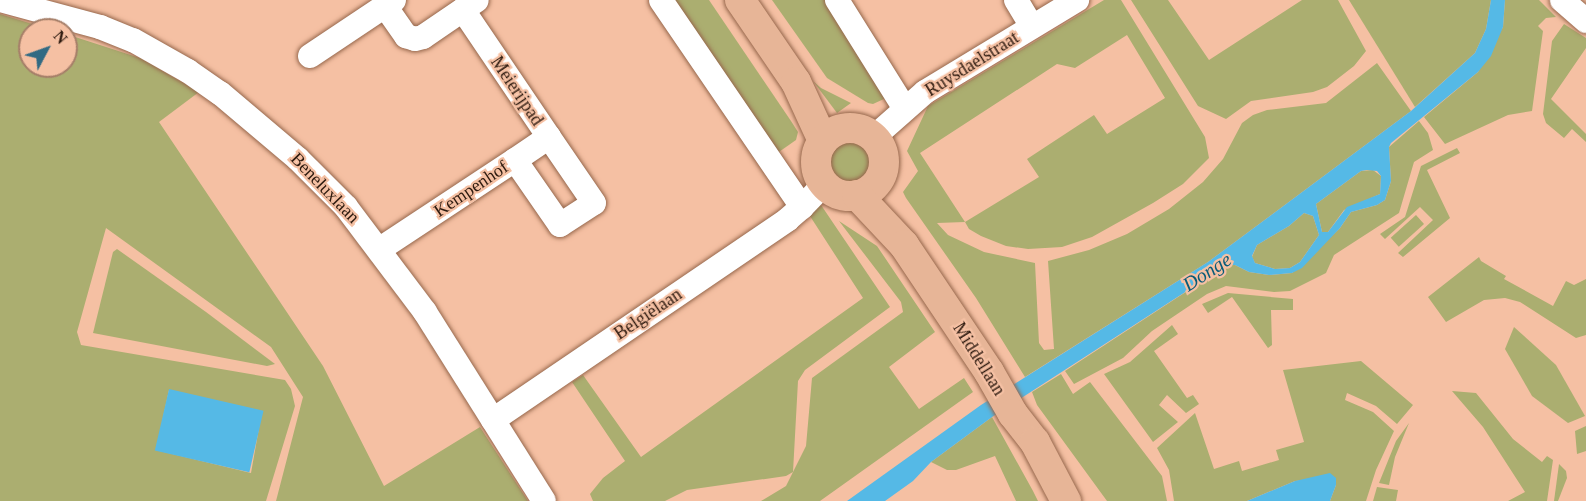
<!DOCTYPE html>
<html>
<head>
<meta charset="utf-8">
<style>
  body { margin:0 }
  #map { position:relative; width:1586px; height:501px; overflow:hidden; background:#f5c0a3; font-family:Georgia,serif }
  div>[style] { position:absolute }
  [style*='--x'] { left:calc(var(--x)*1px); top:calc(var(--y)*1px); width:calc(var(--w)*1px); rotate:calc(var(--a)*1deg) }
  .green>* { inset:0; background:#abae70; transform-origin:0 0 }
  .round { border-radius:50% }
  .water>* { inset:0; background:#55b9e6; transform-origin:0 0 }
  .roads { filter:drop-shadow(0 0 2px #96674c) drop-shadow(0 0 2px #96674c) }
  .minor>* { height:24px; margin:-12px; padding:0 12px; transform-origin:12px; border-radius:12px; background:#fff }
  .major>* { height:30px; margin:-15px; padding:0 15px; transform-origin:15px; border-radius:15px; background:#e7b597 }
  .major>.ring { margin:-15px; padding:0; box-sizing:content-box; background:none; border:30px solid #e7b597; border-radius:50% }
  span { translate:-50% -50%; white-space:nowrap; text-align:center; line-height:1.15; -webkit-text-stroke:4.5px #f5c0a3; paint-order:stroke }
  .street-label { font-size:18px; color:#2d1a0f }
  .water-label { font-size:20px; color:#085b79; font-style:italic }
  .north { position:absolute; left:18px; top:18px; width:60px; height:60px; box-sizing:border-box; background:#f5c0a3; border:2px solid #a57e68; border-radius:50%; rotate:49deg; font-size:16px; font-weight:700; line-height:24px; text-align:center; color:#2d1a0f }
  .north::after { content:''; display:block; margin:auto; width:21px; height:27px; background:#316a83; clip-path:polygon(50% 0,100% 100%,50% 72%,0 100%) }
</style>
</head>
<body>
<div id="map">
  <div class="green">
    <i style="clip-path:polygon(669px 0,709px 0,791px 121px,798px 132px,796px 140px,776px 154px)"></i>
    <i style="clip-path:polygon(772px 0,827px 0,886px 98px,873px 104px,868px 103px,827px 78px)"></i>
    <i style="clip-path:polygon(evenodd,1104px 0,1121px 0,1205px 137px,1209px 158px,1183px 184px,1153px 203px,1092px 237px,1062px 247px,1028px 249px,1006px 246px,981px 236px,969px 229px,965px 222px,937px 223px,948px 235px,984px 252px,1035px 263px,1039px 343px,1044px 350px,1054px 349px,1048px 261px,1089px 250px,1127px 234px,1169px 209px,1203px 182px,1223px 159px,1242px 123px,1253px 115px,1267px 110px,1326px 103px,1377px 63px,1411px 111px,1208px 262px,1025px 377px,976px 298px,906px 198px,903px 192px,918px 171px,907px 151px,928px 106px,1104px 0,1127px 35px,1165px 98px,1107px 134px,1094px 115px,1027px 159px,1039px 177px,965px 222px,920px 153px,1057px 64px,1075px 68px,1127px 35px)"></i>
    <i style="clip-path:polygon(1131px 0,1168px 0,1209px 60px,1302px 0,1338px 0,1366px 51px,1354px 66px,1327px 87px,1313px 92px,1251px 101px,1226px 119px,1198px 106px)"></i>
    <i style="clip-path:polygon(1349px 0,1491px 0,1486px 29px,1475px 53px,1415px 107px)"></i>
    <i style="clip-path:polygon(1505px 0,1539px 0,1556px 17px,1546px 18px,1538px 26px,1543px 31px,1532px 111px,1508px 115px,1445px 144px,1424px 117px,1478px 72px,1503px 27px)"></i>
    <i style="clip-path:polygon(evenodd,0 14px,52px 30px,30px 30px,30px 66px,66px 66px,66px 34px,140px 58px,199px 92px,159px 122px,323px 366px,384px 486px,480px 427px,528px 501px,276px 501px,303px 397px,271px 347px,106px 228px,77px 332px,81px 345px,285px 380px,291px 389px,295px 406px,266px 501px,0 501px,0 14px,169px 390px,262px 411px,251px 473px,156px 450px,169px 390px)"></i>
    <i style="clip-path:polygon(1564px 24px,1586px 38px,1586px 48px,1551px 99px,1586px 134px,1586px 142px,1572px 129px,1564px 138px,1546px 123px,1543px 114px,1552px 41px)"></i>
    <i style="clip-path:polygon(813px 81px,821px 88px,851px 103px,837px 113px)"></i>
    <i style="clip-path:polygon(1419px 121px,1428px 133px,1433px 150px,1414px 162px,1399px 213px,1334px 255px,1326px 273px,1290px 291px,1274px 292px,1226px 286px,1207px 294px,1152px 331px,1123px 358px,1074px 384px,1065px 371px,1227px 265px,1235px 265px,1249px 272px,1269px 275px,1292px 273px,1340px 228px,1351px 212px,1377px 205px,1385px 200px,1391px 181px,1389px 147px)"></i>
    <i class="round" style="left:828px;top:140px;width:44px;height:44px"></i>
    <i style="clip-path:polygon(1457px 148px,1460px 153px,1427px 170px,1450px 218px,1403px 257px,1398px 253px,1433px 220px,1420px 207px,1385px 239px,1380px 234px,1405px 217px,1421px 166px)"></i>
    <i style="clip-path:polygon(1373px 170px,1381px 176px,1380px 194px,1344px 210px,1328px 232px,1322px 232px,1316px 204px,1361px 171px)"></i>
    <i style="clip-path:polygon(821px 205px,890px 307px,805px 370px,798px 381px,793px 472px,786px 476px,687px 490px,665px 501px,593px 501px,590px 494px,603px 478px,625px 461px,572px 382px,583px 375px,641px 457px,863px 298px,808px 213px)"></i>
    <i style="clip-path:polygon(1304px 213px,1313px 216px,1319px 235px,1300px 262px,1290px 268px,1275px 269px,1255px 263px,1252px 257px,1257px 245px,1289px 226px)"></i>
    <i style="left:1416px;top:215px;width:12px;height:34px;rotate:48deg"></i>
    <i style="clip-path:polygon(839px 221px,877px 246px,935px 332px,889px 367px,919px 409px,964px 378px,973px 392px,820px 501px,761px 501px,786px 486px,806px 446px,812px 378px,903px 312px,901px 302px)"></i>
    <i style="clip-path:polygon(117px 249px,206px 312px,275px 364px,267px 366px,93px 333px,113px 252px)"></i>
    <i style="clip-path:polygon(1479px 257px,1481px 261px,1506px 276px,1504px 279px,1553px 306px,1566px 281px,1574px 285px,1586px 279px,1586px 335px,1576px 338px,1520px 302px,1505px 298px,1484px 300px,1446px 322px,1428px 297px)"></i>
    <i style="clip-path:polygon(1228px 293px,1293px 299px,1293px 310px,1271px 310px,1272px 345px,1268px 348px,1232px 297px,1208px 313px,1202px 304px)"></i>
    <i style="clip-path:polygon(1172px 325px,1178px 334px,1154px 351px,1187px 398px,1193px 395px,1199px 404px,1186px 413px,1167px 395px,1159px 405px,1178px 422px,1153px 442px,1104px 374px,1130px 362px)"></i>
    <i style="clip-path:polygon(1514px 327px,1556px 365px,1585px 416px,1568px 423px,1532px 396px,1505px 349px)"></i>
    <i style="clip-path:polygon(1361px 361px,1413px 405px,1397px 424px,1376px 406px,1347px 393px,1345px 400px,1373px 412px,1394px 431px,1376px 470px,1366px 501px,1330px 501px,1336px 485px,1336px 478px,1295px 481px,1247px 501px,1174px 501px,1169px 470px,1157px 448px,1195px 413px,1214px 469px,1239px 461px,1242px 471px,1279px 460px,1276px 450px,1304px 442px,1283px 370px)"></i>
    <i style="clip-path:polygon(1061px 374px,1073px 394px,1090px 382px,1162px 476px,1167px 501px,1107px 501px,1037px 405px,1032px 392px)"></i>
    <i style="clip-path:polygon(1452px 391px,1476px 393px,1513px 439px,1542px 462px,1547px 456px,1553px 460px,1547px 501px,1508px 501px,1525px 492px,1483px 427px)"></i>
    <i style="clip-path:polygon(992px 417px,1033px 491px,1038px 501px,1016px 501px,995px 456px,956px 470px,947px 470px,931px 462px)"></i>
    <i style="clip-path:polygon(1409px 423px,1395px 457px,1389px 485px,1379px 483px,1396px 441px)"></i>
    <i style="clip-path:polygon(1586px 426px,1586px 451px,1577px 454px,1575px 431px)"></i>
    <i style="clip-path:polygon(1559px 464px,1566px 471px,1567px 478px,1558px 501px,1554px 501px)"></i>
    <i style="clip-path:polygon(1377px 487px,1398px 490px,1396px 501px,1373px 501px)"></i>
  </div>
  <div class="water">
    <i style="clip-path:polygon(evenodd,1491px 0,1505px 0,1503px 27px,1491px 56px,1478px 72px,1391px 143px,1389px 147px,1391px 181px,1385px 200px,1377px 205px,1351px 212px,1340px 228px,1302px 268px,1292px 273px,1269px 275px,1249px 272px,1235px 265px,1227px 265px,992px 417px,931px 462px,913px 481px,885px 501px,847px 501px,981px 405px,1208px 262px,1411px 111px,1475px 53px,1486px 29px,1491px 0,1367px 170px,1377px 171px,1381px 176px,1380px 194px,1347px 207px,1328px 232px,1322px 232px,1316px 204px,1361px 171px,1367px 170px,1491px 0,1304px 213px,1313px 216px,1319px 235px,1300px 262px,1290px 268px,1275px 269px,1255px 263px,1252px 256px,1257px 245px,1289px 226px,1304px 213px)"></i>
    <i style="left:169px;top:389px;width:97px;height:63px;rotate:13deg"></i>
    <i style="clip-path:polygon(1330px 473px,1336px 478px,1336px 485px,1330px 501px,1247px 501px,1295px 481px)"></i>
  </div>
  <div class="roads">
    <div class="minor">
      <i style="--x:0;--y:0;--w:104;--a:15.1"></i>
      <i style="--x:100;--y:27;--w:35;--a:22"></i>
      <i style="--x:133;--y:40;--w:63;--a:29.4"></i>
      <i style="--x:188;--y:71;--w:39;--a:35"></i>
      <i style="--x:220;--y:93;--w:102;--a:40.2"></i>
      <i style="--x:298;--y:159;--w:68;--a:45"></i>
      <i style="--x:346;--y:207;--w:131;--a:53"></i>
      <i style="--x:425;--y:312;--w:223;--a:57.8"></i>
      <i style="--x:394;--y:0;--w:11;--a:146"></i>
      <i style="--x:385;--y:6;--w:37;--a:55"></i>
      <i style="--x:406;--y:36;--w:9;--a:18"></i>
      <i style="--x:415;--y:39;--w:8;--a:-14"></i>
      <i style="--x:423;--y:37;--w:65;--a:-34.4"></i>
      <i style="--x:837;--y:0;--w:128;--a:58"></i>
      <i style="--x:1016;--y:0;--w:31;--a:59"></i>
      <i style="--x:1562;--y:0;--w:32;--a:41"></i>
      <i style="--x:463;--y:10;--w:153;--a:55.9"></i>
      <i style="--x:549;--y:137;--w:41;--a:145.9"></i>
      <i style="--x:310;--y:56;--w:90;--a:-33.7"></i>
      <i style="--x:874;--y:137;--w:68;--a:-41.4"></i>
      <i style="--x:925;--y:92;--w:178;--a:-31.2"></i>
      <i style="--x:802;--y:207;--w:32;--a:-46"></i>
      <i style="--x:380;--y:249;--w:162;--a:-33.4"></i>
      <i style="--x:515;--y:160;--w:79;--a:55.3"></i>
      <i style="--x:560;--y:225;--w:40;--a:-32.9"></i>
      <i style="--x:594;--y:203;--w:80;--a:-124.3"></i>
      <i style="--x:493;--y:420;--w:356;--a:-34.2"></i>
      <i style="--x:787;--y:220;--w:20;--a:-41"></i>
      <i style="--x:802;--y:207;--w:250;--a:-124.3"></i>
    </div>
    <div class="major">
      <i style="--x:740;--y:0;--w:99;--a:55.7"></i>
      <i style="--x:796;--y:82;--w:65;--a:65.4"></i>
      <i class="ring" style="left:816px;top:128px;width:38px;height:38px"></i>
      <i style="--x:857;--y:195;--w:69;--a:46.8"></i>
      <i style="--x:904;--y:245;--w:153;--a:56.2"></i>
      <i style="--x:989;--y:372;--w:48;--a:60.3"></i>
      <i style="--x:1013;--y:414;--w:36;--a:52"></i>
      <i style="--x:1035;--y:442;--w:67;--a:62.3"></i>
    </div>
  </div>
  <div class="street-label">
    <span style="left:972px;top:64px;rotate:-32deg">Ruysdaelstraat</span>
    <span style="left:517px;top:91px;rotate:56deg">Meierijpad</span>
    <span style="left:325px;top:188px;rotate:46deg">Beneluxlaan</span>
    <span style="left:471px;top:189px;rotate:-34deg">Kempenhof</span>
    <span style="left:648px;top:314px;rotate:-34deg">Belgiëlaan</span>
    <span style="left:979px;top:359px;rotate:58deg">Middellaan</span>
  </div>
  <div class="water-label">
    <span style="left:1207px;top:272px;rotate:-33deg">Donge</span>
  </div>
  <div class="north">N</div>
</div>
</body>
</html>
